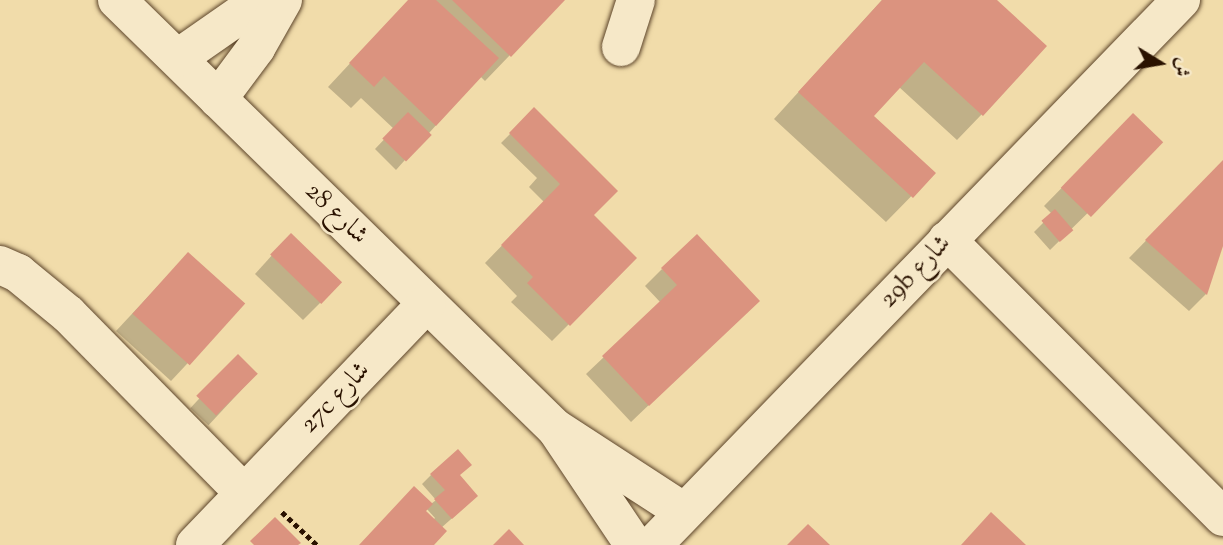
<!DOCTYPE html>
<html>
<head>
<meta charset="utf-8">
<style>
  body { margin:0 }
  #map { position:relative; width:1223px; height:545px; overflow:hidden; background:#f1dcaa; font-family:"Sorts Mill Goudy",Amiri,serif }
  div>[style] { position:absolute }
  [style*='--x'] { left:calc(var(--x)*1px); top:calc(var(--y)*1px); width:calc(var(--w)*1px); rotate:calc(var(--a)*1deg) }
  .shadow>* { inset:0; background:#0003; transform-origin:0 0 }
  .building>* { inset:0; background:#db937f; transform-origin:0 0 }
  .path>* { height:4.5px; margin-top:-2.25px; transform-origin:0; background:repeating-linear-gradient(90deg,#2a1200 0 5px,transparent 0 8.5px) }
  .roads { filter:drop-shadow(0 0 2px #5c442a) drop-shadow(0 0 2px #5c442a) }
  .minor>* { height:38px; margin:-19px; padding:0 19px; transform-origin:19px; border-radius:19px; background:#f6e8c8 }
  span { translate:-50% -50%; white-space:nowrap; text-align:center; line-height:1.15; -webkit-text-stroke:5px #f6e8c8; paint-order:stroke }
  .street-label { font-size:26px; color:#2a1200 }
  .north { position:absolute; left:1125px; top:28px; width:70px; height:70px; -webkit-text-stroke:5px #f6e8c8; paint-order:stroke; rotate:101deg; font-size:19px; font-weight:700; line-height:28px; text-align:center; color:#2a1200 }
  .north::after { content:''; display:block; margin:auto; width:24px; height:32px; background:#2a1200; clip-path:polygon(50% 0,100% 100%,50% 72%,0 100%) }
</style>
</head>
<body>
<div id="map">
  <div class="shadow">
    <i style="clip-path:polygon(409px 0,563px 0,485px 81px,480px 76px,396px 170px,375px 149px,394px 129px,361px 98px,351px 108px,328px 87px)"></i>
    <i style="clip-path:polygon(882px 0,995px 0,982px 114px,957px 140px,899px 87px,872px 116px,934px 173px,886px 222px,774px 119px)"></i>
    <i style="clip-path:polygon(534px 110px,592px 215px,635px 258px,552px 341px,511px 302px,517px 296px,485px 263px,544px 202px,529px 187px,537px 178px,501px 143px)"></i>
    <i style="clip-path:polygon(1133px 115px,1160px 142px,1050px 250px,1034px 232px,1052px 214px,1044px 206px)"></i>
    <i style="clip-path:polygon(1223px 162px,1223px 240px,1206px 294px,1189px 311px,1129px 258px)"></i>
    <i style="clip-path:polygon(274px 253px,340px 283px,303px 320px,255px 274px)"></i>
    <i style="clip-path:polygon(662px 269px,740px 318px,631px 422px,586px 374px,661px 303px,645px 286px)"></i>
    <i style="clip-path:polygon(171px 272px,243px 304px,171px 381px,116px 331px)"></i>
    <i style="left:238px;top:357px;width:25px;height:70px;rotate:43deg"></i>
    <i style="clip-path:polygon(evenodd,431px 475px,458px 476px,467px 505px,441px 528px,431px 545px,360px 545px,431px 504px,436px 500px,422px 484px,431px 475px,426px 508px,435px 518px,433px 520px,423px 511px,426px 508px)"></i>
  </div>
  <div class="building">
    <i style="clip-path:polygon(408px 0,436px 0,499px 58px,436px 126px,384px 76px,374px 87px,349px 63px)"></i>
    <i style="clip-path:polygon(452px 0,565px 0,511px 57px)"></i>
    <i style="clip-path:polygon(882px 0,997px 0,1047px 46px,983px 116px,924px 62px,874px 116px,936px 173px,913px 198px,798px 92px)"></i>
    <i style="clip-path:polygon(534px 107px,618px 191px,594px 215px,637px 258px,570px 326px,527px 283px,533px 277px,501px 245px,560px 184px,509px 133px)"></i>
    <i style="left:408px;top:112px;width:33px;height:37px;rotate:44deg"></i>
    <i style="left:1133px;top:113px;width:42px;height:104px;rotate:44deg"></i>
    <i style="clip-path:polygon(1223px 160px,1223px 246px,1207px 295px,1145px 240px)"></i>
    <i style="left:1055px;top:209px;width:28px;height:18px;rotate:49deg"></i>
    <i style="left:291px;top:233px;width:71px;height:30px;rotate:44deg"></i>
    <i style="clip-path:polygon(697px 234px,760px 301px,649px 406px,602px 356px,677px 285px,661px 268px)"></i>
    <i style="left:188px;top:252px;width:77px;height:83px;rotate:42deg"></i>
    <i style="left:238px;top:354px;width:28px;height:59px;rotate:45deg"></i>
    <i style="clip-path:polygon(458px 449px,472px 465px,460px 475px,478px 496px,452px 519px,434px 499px,445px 490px,430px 474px)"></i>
    <i style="clip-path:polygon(414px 486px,433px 504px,426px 511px,447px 531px,434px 545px,359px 545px)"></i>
    <i style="clip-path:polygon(991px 512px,1026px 545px,961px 545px)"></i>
    <i style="clip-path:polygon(275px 517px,301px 543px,298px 545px,254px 545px,250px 541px)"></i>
    <i style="clip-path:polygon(808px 524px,830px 545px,787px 545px)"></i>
    <i style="clip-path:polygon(509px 529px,524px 545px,493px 545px)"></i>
  </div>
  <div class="path">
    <i style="--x:282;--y:512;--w:48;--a:43.3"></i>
  </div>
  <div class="roads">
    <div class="minor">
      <i style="--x:117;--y:0;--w:612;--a:44.34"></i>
      <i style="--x:555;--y:428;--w:153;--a:33"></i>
      <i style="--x:621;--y:47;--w:49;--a:-72.3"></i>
      <i style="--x:178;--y:58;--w:101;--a:-34.9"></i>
      <i style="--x:218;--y:99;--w:64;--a:-53.3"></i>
      <i style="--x:256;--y:48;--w:55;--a:-60.6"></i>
      <i style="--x:947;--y:240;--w:391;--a:45.1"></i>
      <i style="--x:0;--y:265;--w:20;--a:24"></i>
      <i style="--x:18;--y:273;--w:65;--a:39.4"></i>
      <i style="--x:68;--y:314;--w:251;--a:45.5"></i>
      <i style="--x:558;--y:432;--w:136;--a:56.1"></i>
      <i style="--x:195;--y:545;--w:335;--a:-46.2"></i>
      <i style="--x:653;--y:545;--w:759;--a:-45.91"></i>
    </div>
  </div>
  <div class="street-label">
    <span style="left:336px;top:214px;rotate:44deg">شارع 28</span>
    <span style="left:916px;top:272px;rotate:-46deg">29b شارع</span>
    <span style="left:336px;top:398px;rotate:-46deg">27c شارع</span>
  </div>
  <div class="north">ش</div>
</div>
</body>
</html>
